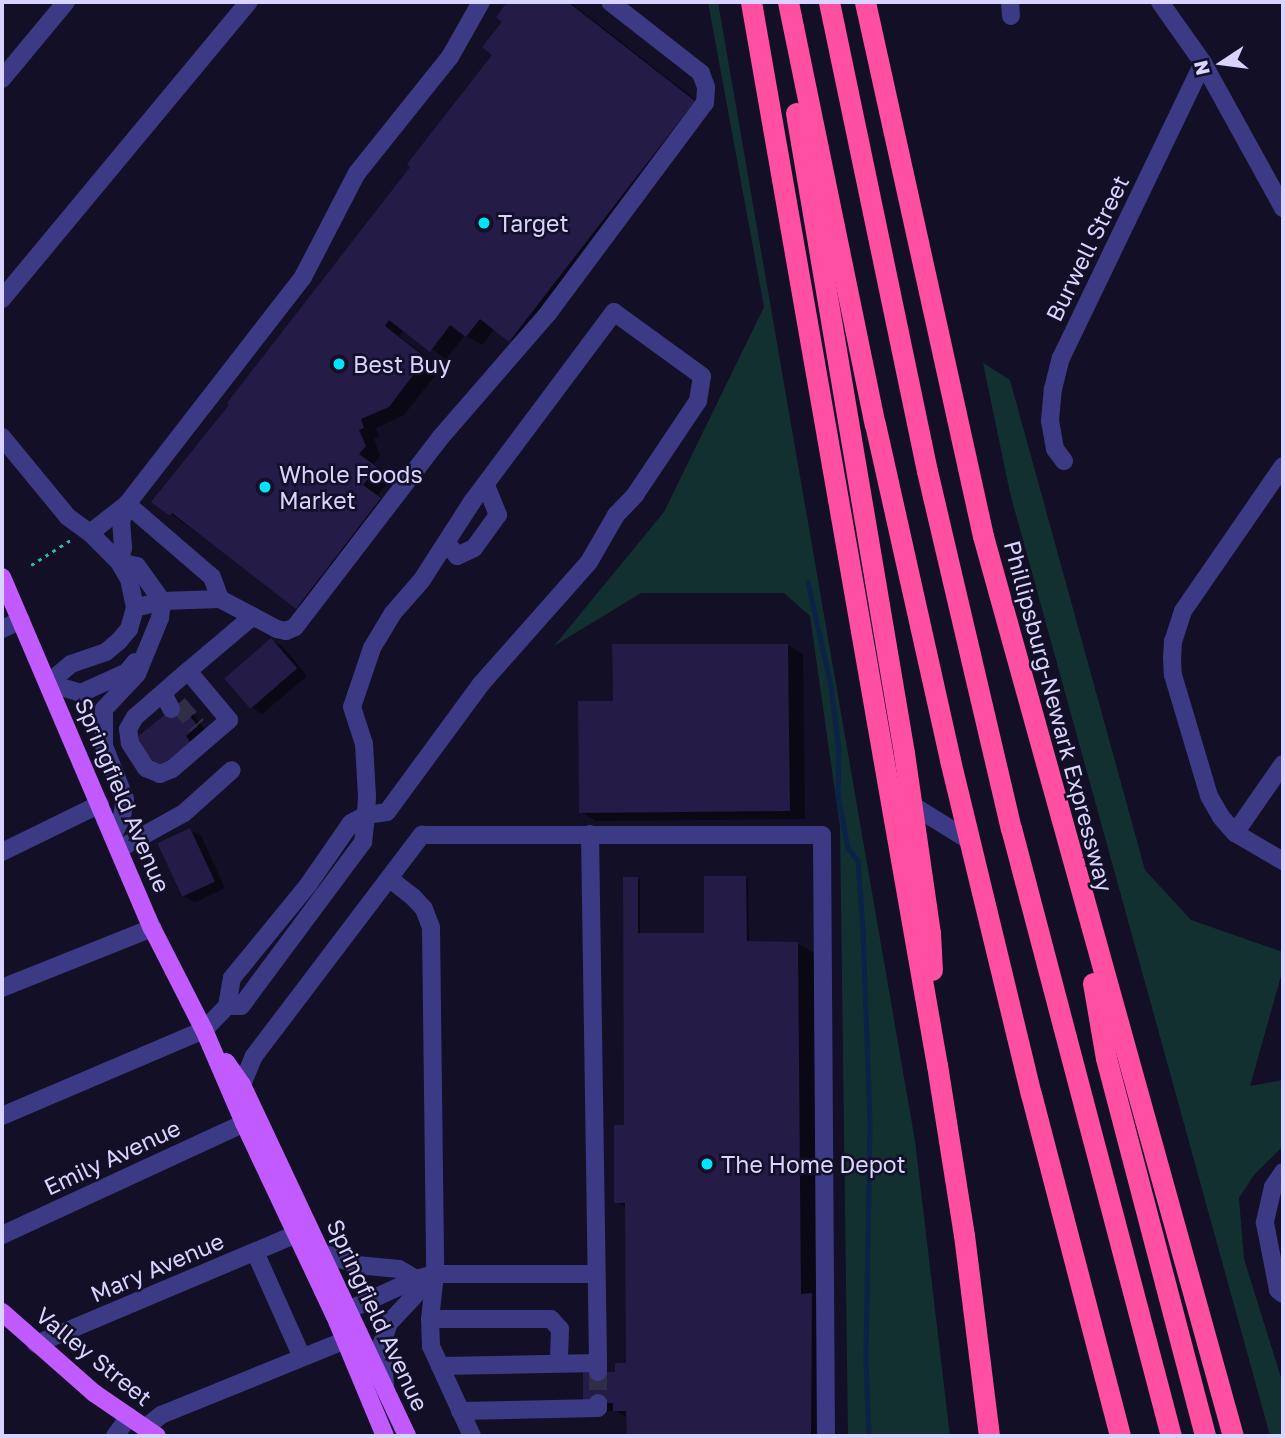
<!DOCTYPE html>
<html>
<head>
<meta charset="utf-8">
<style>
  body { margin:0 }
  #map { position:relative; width:1285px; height:1438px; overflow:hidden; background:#130f26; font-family:"Golos Text",sans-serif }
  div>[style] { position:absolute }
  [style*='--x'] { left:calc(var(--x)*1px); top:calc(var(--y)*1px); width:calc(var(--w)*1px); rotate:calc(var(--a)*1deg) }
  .green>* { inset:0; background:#12302f }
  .shadow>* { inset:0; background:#0007 }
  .stream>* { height:4.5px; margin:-2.25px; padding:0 2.25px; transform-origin:2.25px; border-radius:2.25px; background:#0c2248 }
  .building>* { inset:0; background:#241b47; transform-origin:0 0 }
  .minor-tunnel>* { height:18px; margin-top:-9px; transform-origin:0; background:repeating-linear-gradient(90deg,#312d47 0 18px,transparent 0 27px) }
  .path>* { height:2.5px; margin-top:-1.25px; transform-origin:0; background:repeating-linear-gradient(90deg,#2fb8b0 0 3.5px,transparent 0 8.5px) }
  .minor>* { height:18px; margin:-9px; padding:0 9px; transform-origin:9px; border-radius:9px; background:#3d3a85 }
  .major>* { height:18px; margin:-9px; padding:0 9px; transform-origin:9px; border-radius:9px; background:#c25bff }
  .highway>* { height:21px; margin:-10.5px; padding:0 10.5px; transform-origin:10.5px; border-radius:10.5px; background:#ff4fa3 }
  .dots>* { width:19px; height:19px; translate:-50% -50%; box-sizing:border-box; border:4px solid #130f26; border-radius:50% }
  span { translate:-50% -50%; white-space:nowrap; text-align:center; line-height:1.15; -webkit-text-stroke:5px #130f26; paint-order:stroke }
  .poi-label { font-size:23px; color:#d9d4ff }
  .left { translate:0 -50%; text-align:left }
  .street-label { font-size:23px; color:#d9d4ff }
  .frame { position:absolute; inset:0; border:4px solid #d9d4ff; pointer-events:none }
  .north { position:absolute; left:1187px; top:28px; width:70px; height:70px; -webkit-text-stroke:5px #130f26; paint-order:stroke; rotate:257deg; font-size:19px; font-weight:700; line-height:28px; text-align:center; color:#d9d4ff }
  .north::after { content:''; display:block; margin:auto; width:24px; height:32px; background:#d9d4ff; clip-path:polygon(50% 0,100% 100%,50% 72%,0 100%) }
</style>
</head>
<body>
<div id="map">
  <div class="green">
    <i style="clip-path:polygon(708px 2px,718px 2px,915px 1141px,950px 1436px,848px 1436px,840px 827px,810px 616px,784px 593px,641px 593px,554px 646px,664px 512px,764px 307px)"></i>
    <i style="clip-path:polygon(983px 363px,1010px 380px,1145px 870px,1191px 920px,1283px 952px,1283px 969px,1250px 1086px,1283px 1080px,1283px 1146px,1254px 1175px,1239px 1198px,1244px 1259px,1283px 1384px,1283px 1436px,1270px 1436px,1266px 1421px,1010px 493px)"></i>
  </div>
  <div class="shadow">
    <i style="clip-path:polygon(510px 2px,570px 2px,710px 111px,525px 349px,495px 328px,482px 345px,465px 335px,446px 359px,404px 330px,399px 336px,441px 368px,404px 415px,376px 428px,379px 437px,374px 439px,380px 456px,374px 464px,391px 477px,378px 495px,395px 508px,312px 616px,171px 514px,232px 405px,494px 54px,504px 21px,498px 17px)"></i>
    <i style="clip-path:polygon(271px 640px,283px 647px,307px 676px,262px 714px,251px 707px)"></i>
    <i style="clip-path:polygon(788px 645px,803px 654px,805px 819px,596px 821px,581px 812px,614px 702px)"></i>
    <i style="clip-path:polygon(179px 705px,191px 712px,208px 733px,160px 767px)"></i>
    <i style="clip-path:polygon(190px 830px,201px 836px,225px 888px,195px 902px,183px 896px)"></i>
    <i style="clip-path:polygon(745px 877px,748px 879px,749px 943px,798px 944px,814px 953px,816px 1298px,827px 1304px,826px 1436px,629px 1436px,628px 1418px,616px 1411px,600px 1411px,617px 1374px,628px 1365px,627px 1208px,616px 1202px,626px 1127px,637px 878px,640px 880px,640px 935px,705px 935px)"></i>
  </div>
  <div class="stream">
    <i style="--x:808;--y:582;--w:107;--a:77.5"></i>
    <i style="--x:831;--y:686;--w:64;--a:82.8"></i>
    <i style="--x:839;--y:749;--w:45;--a:91.3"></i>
    <i style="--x:838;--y:794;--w:55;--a:79.5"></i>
    <i style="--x:848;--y:848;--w:16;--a:52"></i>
    <i style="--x:858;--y:861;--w:70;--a:85.9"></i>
    <i style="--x:863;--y:931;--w:194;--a:87.9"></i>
    <i style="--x:870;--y:1125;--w:236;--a:91"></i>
    <i style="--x:866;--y:1361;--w:75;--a:87.7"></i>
  </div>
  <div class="building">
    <i style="clip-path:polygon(507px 2px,568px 2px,695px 101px,509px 342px,480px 319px,466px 337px,450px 325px,430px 352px,389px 320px,385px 326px,426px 358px,389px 407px,361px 419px,364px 428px,359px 430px,366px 446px,359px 454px,377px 467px,363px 485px,381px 498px,296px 609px,172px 513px,170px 516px,151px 502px,229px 405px,227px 403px,410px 167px,407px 164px,492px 55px,482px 47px,502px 22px,496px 17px)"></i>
    <i style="left:271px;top:638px;width:40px;height:62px;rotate:49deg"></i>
    <i style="clip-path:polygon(612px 644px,788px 644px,790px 811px,579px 813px,578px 701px,613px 701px)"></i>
    <i style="clip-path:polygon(179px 703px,198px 726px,186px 736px,190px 742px,159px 768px,135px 739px)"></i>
    <i style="left:190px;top:828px;width:59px;height:36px;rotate:65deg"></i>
    <i style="clip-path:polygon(704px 876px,746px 876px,747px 941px,798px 942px,801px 1294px,812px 1293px,811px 1436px,627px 1436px,626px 1411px,613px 1411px,613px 1403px,583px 1403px,583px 1372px,615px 1372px,615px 1363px,626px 1363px,625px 1203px,614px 1203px,614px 1125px,624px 1125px,623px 877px,638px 877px,638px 933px,704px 933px)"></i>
  </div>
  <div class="minor-tunnel">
    <i style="--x:178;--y:704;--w:29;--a:49"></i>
    <i style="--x:598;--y:1372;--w:31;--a:90"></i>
  </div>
  <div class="path">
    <i style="--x:31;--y:565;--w:49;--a:-32.4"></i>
  </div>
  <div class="minor">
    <i style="--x:1010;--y:2;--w:14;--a:86"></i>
    <i style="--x:1160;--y:2;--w:75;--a:54.8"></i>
    <i style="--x:1203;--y:63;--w:166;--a:61.1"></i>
    <i style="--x:2;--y:79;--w:100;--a:-50.3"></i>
    <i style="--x:2;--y:299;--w:386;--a:-50.3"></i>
    <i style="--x:2;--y:437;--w:104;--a:50.5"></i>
    <i style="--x:68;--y:517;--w:27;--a:36"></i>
    <i style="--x:90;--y:533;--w:41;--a:45"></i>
    <i style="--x:119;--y:562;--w:20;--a:60"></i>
    <i style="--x:129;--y:579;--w:30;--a:78"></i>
    <i style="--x:135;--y:608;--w:22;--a:106"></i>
    <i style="--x:129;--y:629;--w:16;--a:130"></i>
    <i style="--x:119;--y:641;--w:17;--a:140"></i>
    <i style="--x:106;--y:652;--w:37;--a:161"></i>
    <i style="--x:71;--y:664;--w:30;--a:140"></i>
    <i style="--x:1064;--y:461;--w:15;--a:-127"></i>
    <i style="--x:1055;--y:449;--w:28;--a:-100"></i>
    <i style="--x:1050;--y:421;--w:32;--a:-85"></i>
    <i style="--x:1053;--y:389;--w:32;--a:-76"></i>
    <i style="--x:1061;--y:358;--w:327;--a:-64.3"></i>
    <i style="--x:1283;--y:466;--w:176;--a:124.6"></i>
    <i style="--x:1183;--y:611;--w:32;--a:108"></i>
    <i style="--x:1173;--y:641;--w:17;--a:93"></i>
    <i style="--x:1172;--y:658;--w:17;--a:87"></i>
    <i style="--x:1173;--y:675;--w:126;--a:73.4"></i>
    <i style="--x:1209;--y:796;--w:24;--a:60"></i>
    <i style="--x:1221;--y:817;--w:21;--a:49"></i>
    <i style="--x:1235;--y:833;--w:56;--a:30.3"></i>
    <i style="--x:127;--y:504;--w:112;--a:40.7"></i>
    <i style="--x:212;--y:577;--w:23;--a:70"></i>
    <i style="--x:90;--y:533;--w:47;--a:-38.1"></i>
    <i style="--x:127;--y:504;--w:287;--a:-52.2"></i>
    <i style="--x:303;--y:277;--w:117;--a:-62.6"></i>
    <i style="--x:357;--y:173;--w:149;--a:-51.3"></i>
    <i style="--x:450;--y:57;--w:63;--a:-60.6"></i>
    <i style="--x:447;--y:543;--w:16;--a:52"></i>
    <i style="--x:457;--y:556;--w:19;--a:-25"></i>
    <i style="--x:474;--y:548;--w:41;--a:-54"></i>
    <i style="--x:498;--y:515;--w:32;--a:-112"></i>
    <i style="--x:119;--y:562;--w:15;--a:-74"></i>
    <i style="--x:123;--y:548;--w:26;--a:-94"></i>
    <i style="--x:121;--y:522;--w:19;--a:-72"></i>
    <i style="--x:135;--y:608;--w:28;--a:-15"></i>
    <i style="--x:162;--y:601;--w:58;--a:-2"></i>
    <i style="--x:220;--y:599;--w:64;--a:27.8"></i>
    <i style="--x:277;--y:629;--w:9;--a:13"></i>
    <i style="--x:286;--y:631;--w:10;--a:-24"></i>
    <i style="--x:295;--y:627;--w:238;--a:-52.5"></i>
    <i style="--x:440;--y:438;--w:167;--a:-49.1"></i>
    <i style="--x:549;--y:312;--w:261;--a:-53.3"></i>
    <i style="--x:705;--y:103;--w:16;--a:-86"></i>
    <i style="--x:706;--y:87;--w:15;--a:-110"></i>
    <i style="--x:701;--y:73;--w:115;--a:-142"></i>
    <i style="--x:2;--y:629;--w:21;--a:-25"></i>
    <i style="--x:188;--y:671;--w:64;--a:50.1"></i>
    <i style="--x:229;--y:720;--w:75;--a:139.3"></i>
    <i style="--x:172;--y:769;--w:13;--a:157"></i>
    <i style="--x:160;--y:774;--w:15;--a:-157"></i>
    <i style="--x:146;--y:768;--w:30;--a:-123"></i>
    <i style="--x:130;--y:743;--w:14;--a:-98"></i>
    <i style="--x:128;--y:729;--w:14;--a:-60"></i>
    <i style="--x:135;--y:717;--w:70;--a:-41"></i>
    <i style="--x:188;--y:671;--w:85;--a:-40.2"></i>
    <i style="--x:48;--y:683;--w:34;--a:17"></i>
    <i style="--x:81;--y:693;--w:51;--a:-24.5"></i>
    <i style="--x:127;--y:672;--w:13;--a:-51"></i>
    <i style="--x:163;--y:693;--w:18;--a:63"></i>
    <i style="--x:912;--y:805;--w:68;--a:31.8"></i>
    <i style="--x:1235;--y:833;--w:84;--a:-55.2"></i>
    <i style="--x:590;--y:834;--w:529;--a:89.13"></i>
    <i style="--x:113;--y:836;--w:21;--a:-65"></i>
    <i style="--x:122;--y:817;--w:18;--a:-81"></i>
    <i style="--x:125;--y:799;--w:57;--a:-111.6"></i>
    <i style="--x:104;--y:746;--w:37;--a:-90"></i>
    <i style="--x:104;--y:709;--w:48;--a:-46.7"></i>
    <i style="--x:137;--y:674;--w:61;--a:-67.7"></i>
    <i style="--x:160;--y:618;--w:17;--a:-83"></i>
    <i style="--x:162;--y:601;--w:43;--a:-125.5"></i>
    <i style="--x:137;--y:566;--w:18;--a:-167"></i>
    <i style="--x:119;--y:849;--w:74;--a:-29"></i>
    <i style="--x:184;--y:813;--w:64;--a:-41.9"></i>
    <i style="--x:2;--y:852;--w:109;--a:-26.1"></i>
    <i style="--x:390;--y:879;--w:29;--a:38"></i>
    <i style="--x:413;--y:897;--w:16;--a:47"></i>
    <i style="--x:424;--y:909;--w:19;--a:69"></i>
    <i style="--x:431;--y:927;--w:347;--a:89.3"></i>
    <i style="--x:435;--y:1274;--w:45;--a:96.3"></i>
    <i style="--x:2;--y:988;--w:162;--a:-21.8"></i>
    <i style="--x:242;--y:1085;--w:31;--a:-68"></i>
    <i style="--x:254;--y:1056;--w:278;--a:-52.8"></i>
    <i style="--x:422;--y:835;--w:400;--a:0"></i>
    <i style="--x:822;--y:835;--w:601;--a:89.62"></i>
    <i style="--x:2;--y:1116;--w:220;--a:-23.1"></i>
    <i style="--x:204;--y:1030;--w:33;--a:-46"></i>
    <i style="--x:227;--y:1006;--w:28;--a:-80"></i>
    <i style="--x:232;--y:978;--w:120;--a:-50.7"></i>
    <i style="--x:308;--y:885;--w:75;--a:-55.3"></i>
    <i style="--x:351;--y:823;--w:17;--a:-28"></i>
    <i style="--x:366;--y:815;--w:21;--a:-8"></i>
    <i style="--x:387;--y:812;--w:159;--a:-53.7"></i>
    <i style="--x:481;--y:684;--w:163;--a:-48.5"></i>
    <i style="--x:589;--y:562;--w:54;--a:-60.1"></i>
    <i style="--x:616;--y:515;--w:28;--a:-46"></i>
    <i style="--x:635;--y:495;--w:113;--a:-56.2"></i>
    <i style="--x:698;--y:401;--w:25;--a:-81"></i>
    <i style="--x:702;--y:376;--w:109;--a:-144"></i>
    <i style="--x:614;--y:312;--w:237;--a:126.8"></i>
    <i style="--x:472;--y:502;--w:94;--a:122.8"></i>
    <i style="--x:421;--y:581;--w:43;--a:131.2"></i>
    <i style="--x:393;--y:613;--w:41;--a:121"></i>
    <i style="--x:372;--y:648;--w:62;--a:108.7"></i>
    <i style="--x:352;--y:707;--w:39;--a:72"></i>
    <i style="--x:364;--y:744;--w:52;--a:86.7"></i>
    <i style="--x:367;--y:796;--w:19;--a:93"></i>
    <i style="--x:366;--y:815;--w:27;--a:96"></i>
    <i style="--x:363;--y:842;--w:204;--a:126.6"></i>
    <i style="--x:241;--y:1006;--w:14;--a:180"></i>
    <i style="--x:1283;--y:1172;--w:18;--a:124"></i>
    <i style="--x:1273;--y:1187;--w:37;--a:103"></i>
    <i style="--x:1265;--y:1223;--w:68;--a:79"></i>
    <i style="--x:1278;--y:1290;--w:6;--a:39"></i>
    <i style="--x:2;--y:1235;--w:267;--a:-24.8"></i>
    <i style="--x:255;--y:1252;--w:115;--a:65.9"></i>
    <i style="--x:323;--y:1253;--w:36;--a:19"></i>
    <i style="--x:357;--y:1265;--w:42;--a:5.4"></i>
    <i style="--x:399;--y:1269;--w:20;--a:30"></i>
    <i style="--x:335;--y:1316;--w:89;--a:-24.6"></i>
    <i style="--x:416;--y:1279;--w:20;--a:-15"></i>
    <i style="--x:435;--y:1274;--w:161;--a:0"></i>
    <i style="--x:36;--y:1344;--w:283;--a:-22.9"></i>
    <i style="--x:440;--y:1366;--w:158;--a:-1.1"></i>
    <i style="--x:598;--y:1363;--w:9;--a:90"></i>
    <i style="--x:385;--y:1385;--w:42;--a:-94.1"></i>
    <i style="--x:382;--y:1343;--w:21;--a:-71"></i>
    <i style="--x:389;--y:1323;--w:64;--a:-46.9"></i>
    <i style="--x:460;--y:1411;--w:138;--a:-1.2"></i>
    <i style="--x:598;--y:1408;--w:5;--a:-90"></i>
    <i style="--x:145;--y:1428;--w:21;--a:-39"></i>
    <i style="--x:161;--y:1415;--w:200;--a:-22.1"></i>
    <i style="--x:115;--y:1436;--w:24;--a:-54"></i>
    <i style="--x:472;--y:1436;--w:99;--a:-114.5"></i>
    <i style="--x:431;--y:1346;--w:27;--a:-92"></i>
    <i style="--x:430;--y:1319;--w:121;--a:0"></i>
    <i style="--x:551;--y:1319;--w:13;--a:48"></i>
    <i style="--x:560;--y:1329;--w:34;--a:92"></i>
  </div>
  <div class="major">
    <i style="--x:2;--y:577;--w:382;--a:66.9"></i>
    <i style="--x:152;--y:928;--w:114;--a:63"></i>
    <i style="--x:204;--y:1030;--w:101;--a:66.7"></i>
    <i style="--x:244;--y:1123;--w:213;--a:64.8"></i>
    <i style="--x:335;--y:1316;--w:130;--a:67.4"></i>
    <i style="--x:226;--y:1062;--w:28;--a:55"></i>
    <i style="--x:242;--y:1085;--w:388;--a:64.8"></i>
    <i style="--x:2;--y:1312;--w:123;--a:41.4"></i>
    <i style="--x:94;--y:1393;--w:76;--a:34.3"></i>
  </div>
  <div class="highway">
    <i style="--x:751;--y:2;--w:1079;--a:80.08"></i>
    <i style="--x:937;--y:1065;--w:172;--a:81"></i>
    <i style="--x:964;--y:1235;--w:203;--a:82.9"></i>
    <i style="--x:788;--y:2;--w:431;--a:78.4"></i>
    <i style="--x:875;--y:424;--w:344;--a:77.4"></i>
    <i style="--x:950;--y:760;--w:344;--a:76.4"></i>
    <i style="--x:1031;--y:1094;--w:353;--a:75.4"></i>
    <i style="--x:829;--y:2;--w:479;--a:78.2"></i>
    <i style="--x:927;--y:471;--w:367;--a:76.8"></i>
    <i style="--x:1011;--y:828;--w:629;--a:75.26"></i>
    <i style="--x:865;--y:2;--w:547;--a:77.54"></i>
    <i style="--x:983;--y:536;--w:934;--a:74.48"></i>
    <i style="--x:796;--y:113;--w:649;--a:80.42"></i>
    <i style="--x:904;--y:753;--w:182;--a:81.8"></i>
    <i style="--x:930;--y:933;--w:37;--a:87"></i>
    <i style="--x:1093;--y:983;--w:76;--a:80.2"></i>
    <i style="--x:1106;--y:1058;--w:391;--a:75.3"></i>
  </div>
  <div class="dots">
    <i style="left:484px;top:223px;background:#00e5ff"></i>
    <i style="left:339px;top:364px;background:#00e5ff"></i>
    <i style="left:265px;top:487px;background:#00e5ff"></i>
    <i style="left:707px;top:1164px;background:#00e5ff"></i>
  </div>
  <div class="poi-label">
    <span class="left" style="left:498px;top:223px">Target</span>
    <span class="left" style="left:353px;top:364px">Best Buy</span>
    <span class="left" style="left:279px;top:487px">Whole Foods<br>Market</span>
    <span class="left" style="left:721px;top:1164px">The Home Depot</span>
  </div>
  <div class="street-label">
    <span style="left:1087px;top:248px;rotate:-64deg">Burwell Street</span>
    <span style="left:1059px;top:716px;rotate:75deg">Phillipsburg-Newark Expressway</span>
    <span style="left:123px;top:795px;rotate:67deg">Springfield Avenue</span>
    <span style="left:112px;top:1157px;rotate:-25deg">Emily Avenue</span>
    <span style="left:157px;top:1267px;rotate:-23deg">Mary Avenue</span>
    <span style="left:378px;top:1315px;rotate:65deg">Springfield Avenue</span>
    <span style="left:94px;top:1356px;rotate:39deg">Valley Street</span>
  </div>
  <div class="frame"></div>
  <div class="north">N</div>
</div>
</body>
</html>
